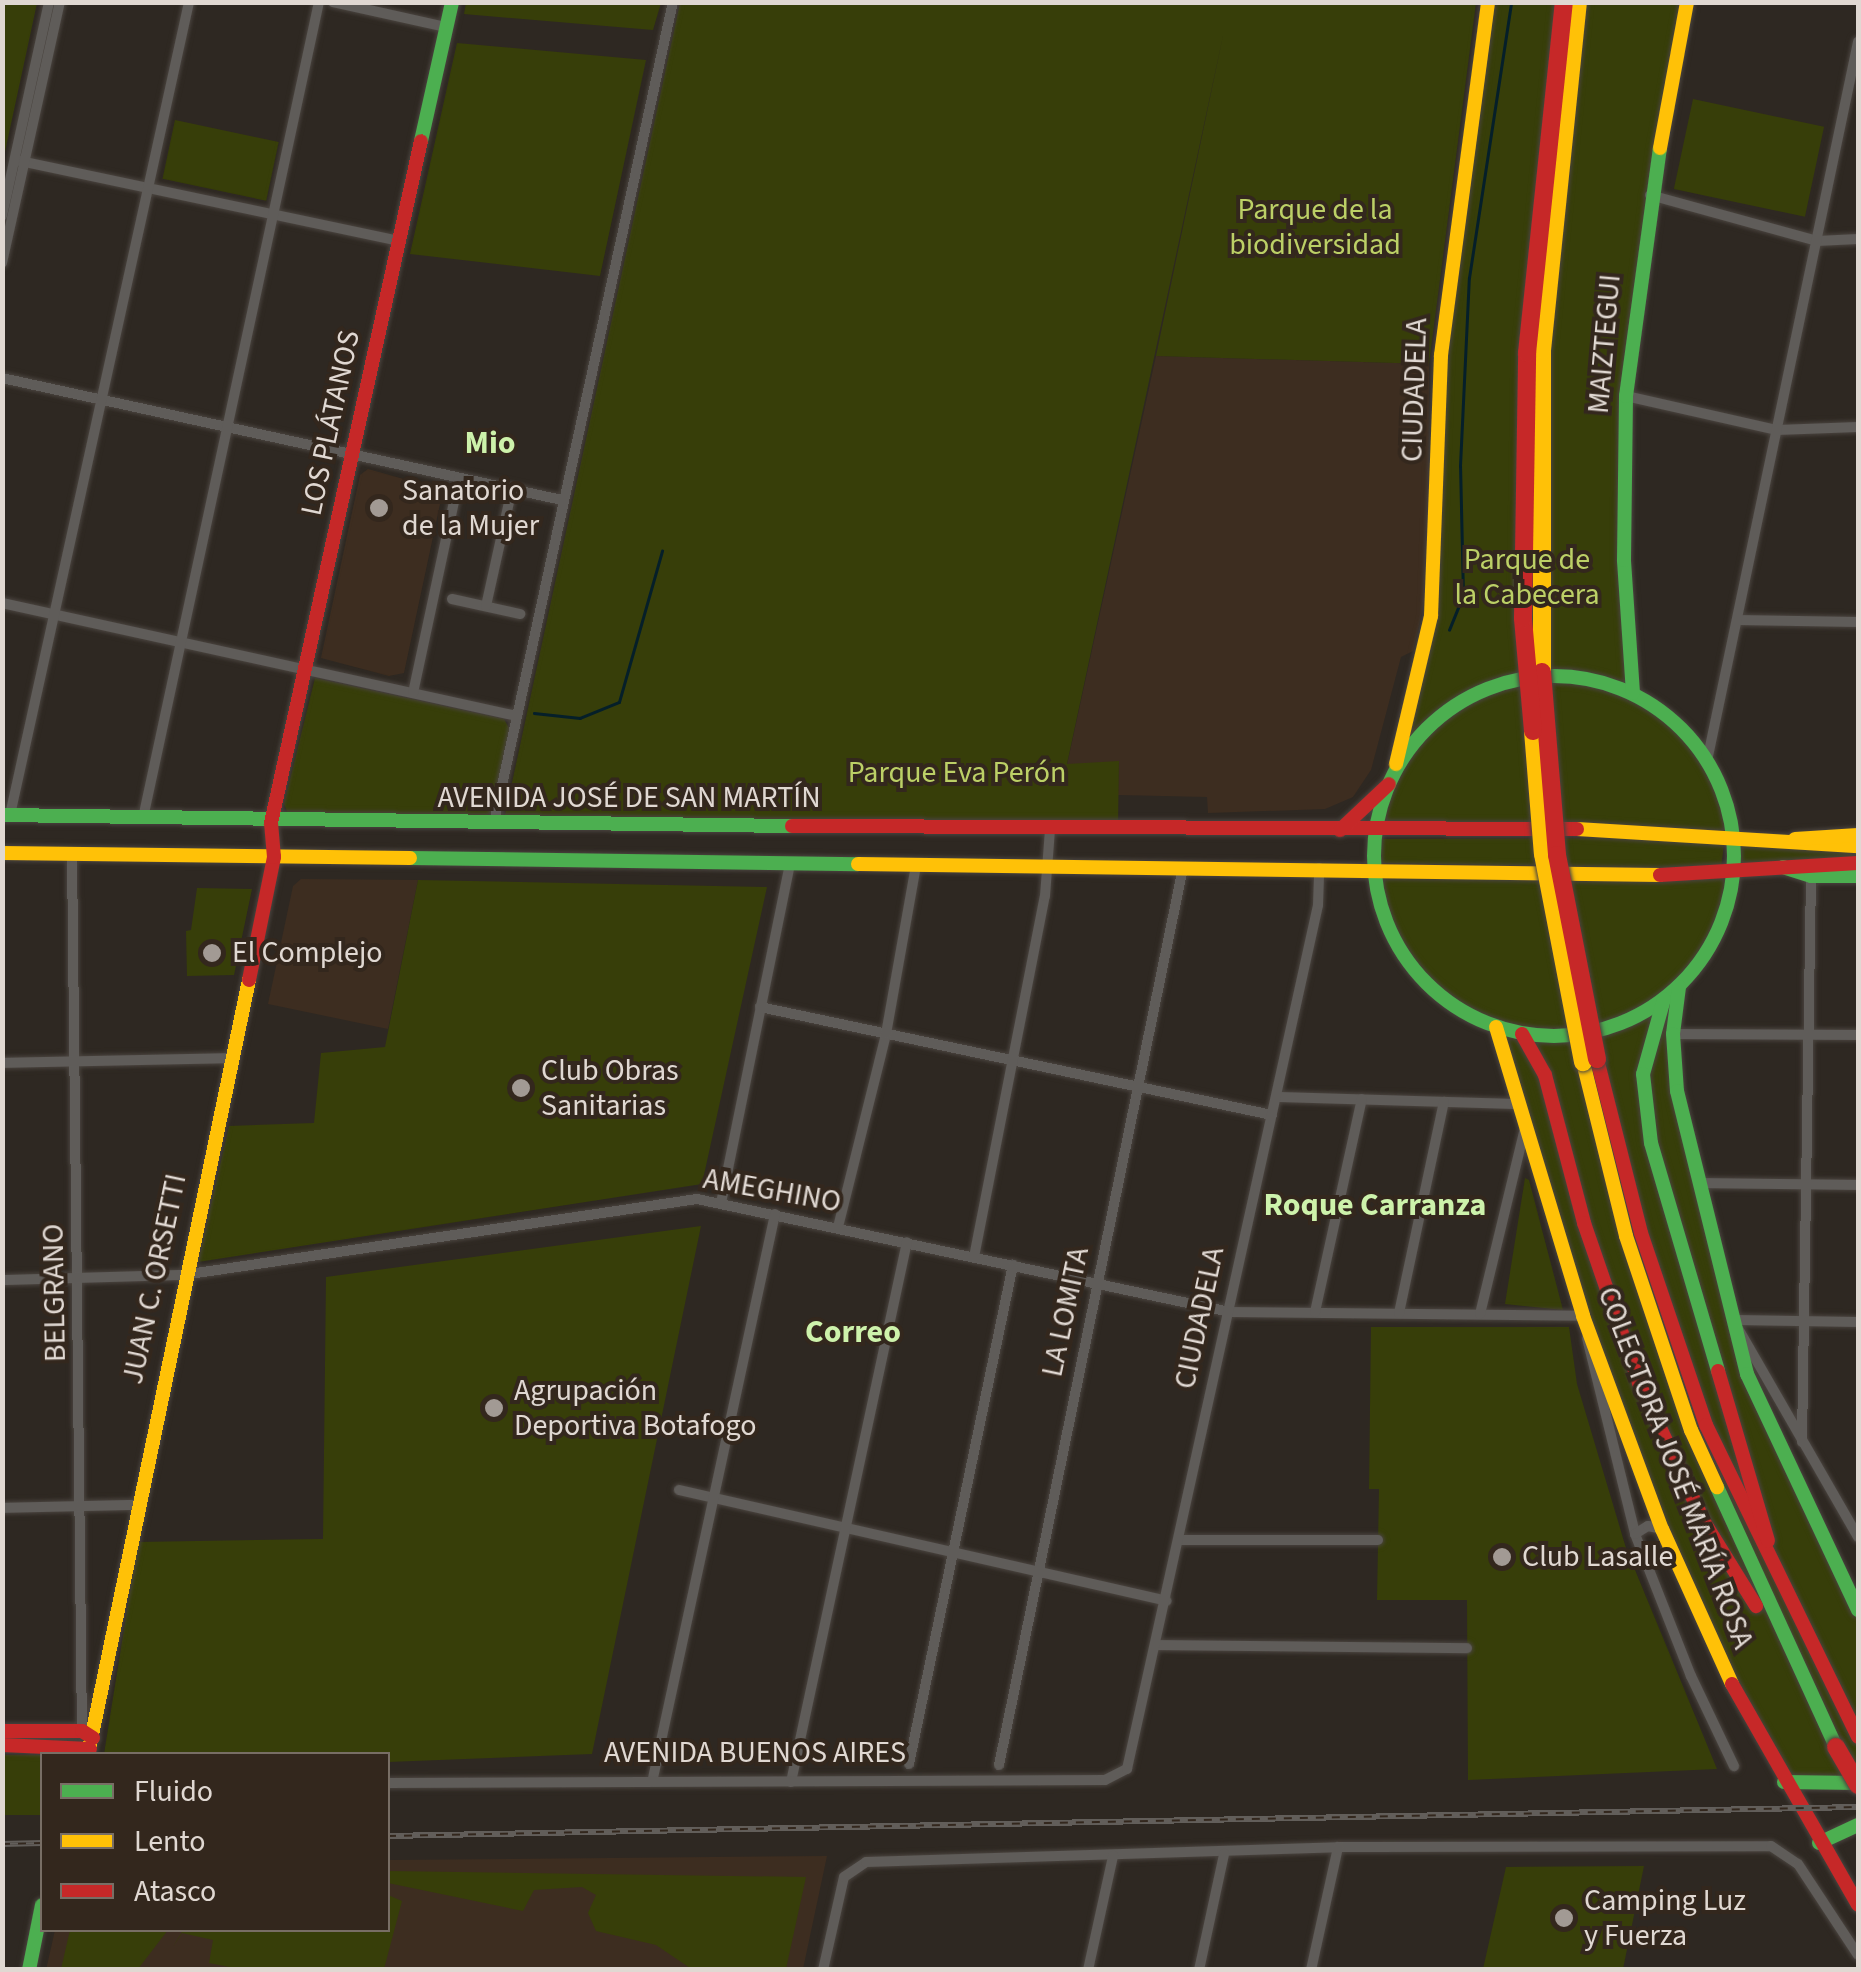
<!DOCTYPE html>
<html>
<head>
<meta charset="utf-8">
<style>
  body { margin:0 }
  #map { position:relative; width:1861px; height:1972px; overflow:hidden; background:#2e2822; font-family:"Source Sans 3",sans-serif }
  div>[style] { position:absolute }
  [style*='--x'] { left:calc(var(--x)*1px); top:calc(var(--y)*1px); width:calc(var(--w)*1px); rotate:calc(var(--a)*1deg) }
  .built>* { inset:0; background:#3d2d20 }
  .green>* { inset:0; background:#373e09; transform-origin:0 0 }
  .stream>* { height:2.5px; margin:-1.25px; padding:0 1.25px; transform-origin:1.25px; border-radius:1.25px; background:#051f29 }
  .roads { filter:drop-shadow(0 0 2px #4a443f) drop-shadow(0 0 2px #4a443f) }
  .street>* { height:10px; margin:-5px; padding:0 5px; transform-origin:5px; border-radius:5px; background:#5f5c59 }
  .fast>* { height:14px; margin:-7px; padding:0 7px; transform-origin:7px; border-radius:7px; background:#4caf50 }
  .fast>.ring { margin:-7px; padding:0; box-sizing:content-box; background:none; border:14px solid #4caf50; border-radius:50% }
  .slow>* { height:14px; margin:-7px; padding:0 7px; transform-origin:7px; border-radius:7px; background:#ffc107 }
  .jam>* { height:14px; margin:-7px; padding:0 7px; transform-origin:7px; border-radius:7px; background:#c62828 }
  .rail>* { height:6px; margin-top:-3px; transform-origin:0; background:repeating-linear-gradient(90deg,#33271d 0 8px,#625e5a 0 16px); box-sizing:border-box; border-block:2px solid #625e5a }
  .bridges { filter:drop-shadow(0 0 2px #4a443f) drop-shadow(0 0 2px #4a443f) }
  .slow-bridge>* { height:18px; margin:-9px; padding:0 9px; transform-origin:9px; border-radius:9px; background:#ffc107 }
  .jam-bridge>* { height:18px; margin:-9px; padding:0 9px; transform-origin:9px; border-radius:9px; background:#c62828 }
  .dots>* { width:28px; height:28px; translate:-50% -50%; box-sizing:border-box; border:5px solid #33271d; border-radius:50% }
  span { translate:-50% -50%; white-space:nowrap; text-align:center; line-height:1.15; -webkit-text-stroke:8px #33271d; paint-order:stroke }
  .park-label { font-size:30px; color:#bcd066 }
  .street-label { font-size:30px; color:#e0d8d2 }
  .poi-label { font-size:30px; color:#e0d8d2 }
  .left { translate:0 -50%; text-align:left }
  .neighbourhood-label { font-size:32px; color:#cdf2ab; font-weight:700 }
  .frame { position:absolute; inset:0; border:5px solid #e0d8d2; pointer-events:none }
  .legend { position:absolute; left:40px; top:1752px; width:350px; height:180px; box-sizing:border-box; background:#33271d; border:2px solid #786e65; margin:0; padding:12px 18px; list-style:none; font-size:30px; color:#e0d8d2 }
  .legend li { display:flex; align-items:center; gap:20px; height:50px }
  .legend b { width:50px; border:2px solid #786e65 }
</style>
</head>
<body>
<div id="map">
  <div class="built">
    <i style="clip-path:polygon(1156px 356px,1429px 364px,1428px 585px,1413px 651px,1401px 657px,1371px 770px,1353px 797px,1325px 809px,1208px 813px,1207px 797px,1118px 795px,1119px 762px,1067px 765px)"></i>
    <i style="clip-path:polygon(368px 469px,443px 490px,404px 673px,389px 676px,321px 658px,360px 475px)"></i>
    <i style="clip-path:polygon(301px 879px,418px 880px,388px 1029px,268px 1004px,293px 886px)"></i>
    <i style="clip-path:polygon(827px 1856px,803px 1969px,46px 1970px,55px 1930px,388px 1930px,388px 1860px)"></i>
  </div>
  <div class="green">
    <i style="clip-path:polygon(2px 3px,37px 3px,3px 161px,2px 161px)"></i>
    <i style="clip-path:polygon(466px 3px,466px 2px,661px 3px,653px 30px,464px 14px)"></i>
    <i style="clip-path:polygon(680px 3px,1476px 3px,1429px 364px,1156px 356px,1224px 31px,1067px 764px,1119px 761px,1118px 825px,505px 815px)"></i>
    <i style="clip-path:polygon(1488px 3px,1687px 3px,1626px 396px,1633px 693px,1693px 740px,1720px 785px,1733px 833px,1858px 835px,1858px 876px,1783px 867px,1734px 875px,1719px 932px,1679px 986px,1677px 1091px,1747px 1374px,1858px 1610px,1858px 1783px,1784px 1782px,1724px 1670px,1632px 1452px,1496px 1028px,1460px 1010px,1417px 973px,1379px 897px,1375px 870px,1734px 875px,1733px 834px,1376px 831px,1421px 667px,1441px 355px)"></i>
    <i style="clip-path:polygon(457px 43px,646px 60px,600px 276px,410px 254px)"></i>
    <i style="left:1693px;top:99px;width:134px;height:92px;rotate:12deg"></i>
    <i style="left:175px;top:120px;width:106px;height:60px;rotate:12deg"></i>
    <i style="clip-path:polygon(315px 678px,504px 719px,510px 730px,491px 812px,482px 819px,289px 816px,284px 804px)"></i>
    <i style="clip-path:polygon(1713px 838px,1724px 844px,1721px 869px,1380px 863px,1382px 839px)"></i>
    <i style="clip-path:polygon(418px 880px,767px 887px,702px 1184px,198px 1262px,229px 1126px,314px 1123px,321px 1053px,385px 1047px)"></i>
    <i style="clip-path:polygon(197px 888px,252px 889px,234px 975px,187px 976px,186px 931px,191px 930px)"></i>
    <i style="clip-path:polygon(1525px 1178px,1529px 1180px,1563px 1310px,1505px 1304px)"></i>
    <i style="clip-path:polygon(701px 1226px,592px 1754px,388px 1762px,388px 1754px,104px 1754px,138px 1542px,323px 1539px,326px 1277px)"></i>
    <i style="clip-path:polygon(1371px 1327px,1569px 1327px,1577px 1384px,1626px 1548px,1717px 1769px,1468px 1780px,1467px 1600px,1377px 1600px,1379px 1489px,1369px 1489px)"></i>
    <i style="left:42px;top:1755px;width:60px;height:39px;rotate:90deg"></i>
    <i style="clip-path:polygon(1644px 1866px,1623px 1969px,1483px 1969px,1506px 1867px)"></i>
    <i style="clip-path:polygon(388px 1871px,806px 1877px,786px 1969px,693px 1970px,656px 1945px,596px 1931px,588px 1913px,596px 1895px,582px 1887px,534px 1890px,523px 1911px,388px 1883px)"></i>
    <i style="clip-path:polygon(388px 1895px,402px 1901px,384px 1969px,240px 1969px,209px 1963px,213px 1940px,182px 1933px,173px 1947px,183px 1930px,388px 1930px)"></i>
    <i style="clip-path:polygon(70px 1930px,168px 1930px,138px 1969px,61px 1969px)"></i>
  </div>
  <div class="stream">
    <i style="--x:1449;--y:630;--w:37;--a:-68"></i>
    <i style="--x:1463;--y:596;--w:130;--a:-91.3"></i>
    <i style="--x:1460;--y:466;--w:188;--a:-87.3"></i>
    <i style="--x:1469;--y:278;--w:279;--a:-81.3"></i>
    <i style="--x:534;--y:713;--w:46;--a:6.2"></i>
    <i style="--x:580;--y:718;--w:42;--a:-22.3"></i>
    <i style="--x:619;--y:702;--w:157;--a:-74.1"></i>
  </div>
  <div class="roads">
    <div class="street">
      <i style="--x:333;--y:2;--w:116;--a:12.5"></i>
      <i style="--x:15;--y:160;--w:392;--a:11.9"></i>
      <i style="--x:1650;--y:195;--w:173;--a:15.4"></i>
      <i style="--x:1817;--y:241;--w:41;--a:-2.8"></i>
      <i style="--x:2;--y:216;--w:219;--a:-77.6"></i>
      <i style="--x:2;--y:263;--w:267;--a:-77.5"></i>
      <i style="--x:2;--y:378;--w:573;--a:12.29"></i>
      <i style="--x:1626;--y:396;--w:155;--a:12.7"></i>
      <i style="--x:1777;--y:430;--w:81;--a:-2.1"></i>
      <i style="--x:452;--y:599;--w:70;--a:12.4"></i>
      <i style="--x:2;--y:603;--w:527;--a:12.38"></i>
      <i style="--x:486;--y:606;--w:120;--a:-77.5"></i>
      <i style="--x:1737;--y:620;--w:121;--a:0.9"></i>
      <i style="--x:413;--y:693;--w:220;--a:-77.9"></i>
      <i style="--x:1707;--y:761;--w:735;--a:-78.14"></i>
      <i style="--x:10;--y:815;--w:832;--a:-77.58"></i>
      <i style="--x:143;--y:818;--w:835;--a:-77.83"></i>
      <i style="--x:494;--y:822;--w:839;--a:-77.69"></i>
      <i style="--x:72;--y:854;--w:877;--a:89.35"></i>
      <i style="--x:760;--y:1007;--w:523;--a:11.91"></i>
      <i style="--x:1673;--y:1034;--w:185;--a:0.3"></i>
      <i style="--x:2;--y:1063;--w:230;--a:-1.2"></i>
      <i style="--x:1276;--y:1097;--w:243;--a:1.7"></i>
      <i style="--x:1700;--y:1183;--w:158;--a:0.7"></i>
      <i style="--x:721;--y:1203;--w:346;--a:-78.5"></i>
      <i style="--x:838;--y:1227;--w:199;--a:-76"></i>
      <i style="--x:886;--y:1034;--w:172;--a:-79.9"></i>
      <i style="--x:974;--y:1257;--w:368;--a:-78.9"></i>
      <i style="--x:1045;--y:896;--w:66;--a:-85.7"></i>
      <i style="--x:2;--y:1280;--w:181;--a:-1.6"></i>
      <i style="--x:183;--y:1275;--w:520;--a:-8.41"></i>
      <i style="--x:697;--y:1199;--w:545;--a:11.97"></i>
      <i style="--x:1230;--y:1312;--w:353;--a:0.6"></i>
      <i style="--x:1583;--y:1316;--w:5;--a:79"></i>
      <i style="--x:1315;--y:1312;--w:218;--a:-77.6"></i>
      <i style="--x:1399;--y:1313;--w:216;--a:-78"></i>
      <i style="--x:1480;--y:1314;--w:191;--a:-76.4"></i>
      <i style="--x:1736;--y:1320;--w:122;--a:0.9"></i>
      <i style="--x:1739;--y:1330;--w:239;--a:60.1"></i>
      <i style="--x:1587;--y:1338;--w:202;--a:76.2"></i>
      <i style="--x:1635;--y:1534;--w:153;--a:68.5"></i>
      <i style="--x:1691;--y:1676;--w:100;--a:64.5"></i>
      <i style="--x:1802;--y:1442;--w:566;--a:-89.09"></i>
      <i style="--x:679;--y:1490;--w:500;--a:12.81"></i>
      <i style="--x:2;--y:1508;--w:133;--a:-1.3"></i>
      <i style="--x:1635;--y:1534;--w:15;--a:-32"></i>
      <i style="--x:1648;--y:1526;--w:14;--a:12"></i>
      <i style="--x:1180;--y:1540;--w:198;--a:0"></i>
      <i style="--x:1157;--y:1645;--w:310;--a:0.6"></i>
      <i style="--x:909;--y:1764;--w:510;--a:-78.23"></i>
      <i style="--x:999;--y:1765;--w:916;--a:-78.41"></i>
      <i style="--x:653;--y:1778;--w:577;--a:-77.79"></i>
      <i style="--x:791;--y:1782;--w:552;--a:-77.88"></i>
      <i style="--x:388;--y:1783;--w:717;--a:-0.24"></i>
      <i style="--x:1105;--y:1780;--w:25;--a:-27"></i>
      <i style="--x:1127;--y:1769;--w:885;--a:-77.53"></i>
      <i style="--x:1318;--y:905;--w:37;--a:-88"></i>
      <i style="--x:823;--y:1970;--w:95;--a:-77.3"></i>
      <i style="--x:844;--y:1877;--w:27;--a:-34"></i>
      <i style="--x:866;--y:1862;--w:472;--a:-1.8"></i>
      <i style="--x:1338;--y:1847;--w:433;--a:-0.1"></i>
      <i style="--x:1771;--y:1846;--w:32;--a:34"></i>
      <i style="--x:1798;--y:1864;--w:109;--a:56.6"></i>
      <i style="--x:1088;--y:1970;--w:117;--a:-77.6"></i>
      <i style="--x:1199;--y:1970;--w:119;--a:-77.8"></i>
      <i style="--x:1311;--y:1970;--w:126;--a:-77.6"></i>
    </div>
    <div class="fast">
      <i style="--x:421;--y:141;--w:142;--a:-77.4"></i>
      <i class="ring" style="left:1374px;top:676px;width:346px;height:346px"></i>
      <i style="--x:1633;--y:693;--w:133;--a:-93.9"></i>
      <i style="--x:1624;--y:560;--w:164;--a:-89.3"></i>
      <i style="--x:1626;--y:396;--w:250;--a:-82.2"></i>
      <i style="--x:2;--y:815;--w:790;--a:0.8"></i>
      <i style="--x:410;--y:858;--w:448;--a:0.8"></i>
      <i style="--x:1783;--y:867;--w:29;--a:18"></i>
      <i style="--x:1811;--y:876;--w:47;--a:0"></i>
      <i style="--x:1679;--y:987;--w:47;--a:97.3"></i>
      <i style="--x:1673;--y:1034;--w:57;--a:86"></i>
      <i style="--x:1677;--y:1091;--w:292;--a:76.1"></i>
      <i style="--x:1747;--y:1374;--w:261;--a:64.8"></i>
      <i style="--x:1664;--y:999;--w:78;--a:105.6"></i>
      <i style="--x:1643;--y:1074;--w:69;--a:83.4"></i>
      <i style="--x:1651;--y:1143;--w:238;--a:73.6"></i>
      <i style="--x:1717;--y:1487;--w:286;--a:65.4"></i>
      <i style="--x:1784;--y:1782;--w:74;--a:0.8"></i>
      <i style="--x:1819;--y:1843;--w:43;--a:-24.8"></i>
      <i style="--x:29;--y:1970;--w:66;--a:-78.7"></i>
    </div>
    <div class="slow">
      <i style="--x:1660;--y:148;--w:148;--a:-79.5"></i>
      <i style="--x:1396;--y:764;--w:152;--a:-76.7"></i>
      <i style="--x:1431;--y:616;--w:261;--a:-87.8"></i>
      <i style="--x:1441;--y:355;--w:356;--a:-82.4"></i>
      <i style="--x:1577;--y:829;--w:282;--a:3.5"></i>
      <i style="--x:1795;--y:839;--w:63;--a:-3.6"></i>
      <i style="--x:2;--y:853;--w:408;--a:0.7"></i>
      <i style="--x:858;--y:864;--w:802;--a:0.79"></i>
      <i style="--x:1496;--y:1027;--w:302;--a:73.2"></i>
      <i style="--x:1583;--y:1316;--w:227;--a:69.7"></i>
      <i style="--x:1662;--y:1529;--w:170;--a:65.7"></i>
      <i style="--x:1583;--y:1062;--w:179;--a:76.1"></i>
      <i style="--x:1626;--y:1236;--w:205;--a:71.5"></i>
      <i style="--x:1691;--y:1430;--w:63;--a:65.5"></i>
      <i style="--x:88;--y:1754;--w:791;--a:-78.25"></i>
    </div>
    <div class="jam">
      <i style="--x:792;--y:826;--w:785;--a:0.22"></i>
      <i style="--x:1340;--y:830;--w:67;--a:-43.2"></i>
      <i style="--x:1660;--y:875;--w:198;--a:-3.5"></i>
      <i style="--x:249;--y:980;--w:126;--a:-78.5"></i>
      <i style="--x:274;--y:857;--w:34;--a:-95"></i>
      <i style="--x:271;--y:823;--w:698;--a:-77.6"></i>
      <i style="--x:1522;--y:1034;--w:47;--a:60.7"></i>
      <i style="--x:1545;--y:1075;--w:153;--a:75.2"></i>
      <i style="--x:1584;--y:1223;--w:169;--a:71"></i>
      <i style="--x:1639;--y:1383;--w:153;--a:64.9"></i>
      <i style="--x:1704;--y:1522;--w:99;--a:58.2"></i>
      <i style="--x:1597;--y:1059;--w:179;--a:75.8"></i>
      <i style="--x:1641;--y:1233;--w:203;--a:71.3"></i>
      <i style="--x:1706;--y:1425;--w:347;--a:64"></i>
      <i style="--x:1718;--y:1371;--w:177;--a:73.6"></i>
      <i style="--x:1732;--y:1684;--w:254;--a:60.3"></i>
      <i style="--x:2;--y:1731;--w:80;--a:0"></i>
      <i style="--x:82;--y:1731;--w:13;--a:32"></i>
      <i style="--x:2;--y:1745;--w:88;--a:2.6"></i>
    </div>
  </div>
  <div class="rail">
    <i style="--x:388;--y:1836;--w:1470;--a:-1.13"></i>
    <i style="--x:2;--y:1844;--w:40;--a:-1.4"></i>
  </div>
  <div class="bridges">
    <div class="slow-bridge">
      <i style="--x:1542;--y:672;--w:322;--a:-90"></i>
      <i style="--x:1542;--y:350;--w:350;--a:-84.1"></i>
      <i style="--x:1533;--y:731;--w:123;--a:85.4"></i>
      <i style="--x:1543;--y:854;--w:212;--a:79.1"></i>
    </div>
    <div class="jam-bridge">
      <i style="--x:1542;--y:672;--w:184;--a:85.3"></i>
      <i style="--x:1557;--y:855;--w:208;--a:78.9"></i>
      <i style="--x:1533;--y:731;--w:113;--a:-95.1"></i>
      <i style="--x:1523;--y:618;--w:265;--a:-89.1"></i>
      <i style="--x:1527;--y:353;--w:353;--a:-84"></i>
      <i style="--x:1836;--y:1747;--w:44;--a:59.9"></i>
    </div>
  </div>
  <div class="dots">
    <i style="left:379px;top:508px;background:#a29a94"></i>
    <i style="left:212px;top:953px;background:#a29a94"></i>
    <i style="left:521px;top:1088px;background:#a29a94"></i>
    <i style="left:494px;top:1408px;background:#a29a94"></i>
    <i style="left:1502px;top:1557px;background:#a29a94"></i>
    <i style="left:1564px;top:1918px;background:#a29a94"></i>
  </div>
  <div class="park-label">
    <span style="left:1315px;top:227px">Parque de la<br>biodiversidad</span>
    <span style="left:1527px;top:577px">Parque de<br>la Cabecera</span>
    <span style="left:957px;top:773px">Parque Eva Perón</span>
  </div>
  <div class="street-label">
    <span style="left:1605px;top:344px;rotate:-85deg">MAIZTEGUI</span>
    <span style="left:1415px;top:390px;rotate:-88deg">CIUDADELA</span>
    <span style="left:331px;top:423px;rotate:-78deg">LOS PLÁTANOS</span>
    <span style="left:629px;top:798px">AVENIDA JOSÉ DE SAN MARTÍN</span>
    <span style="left:772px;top:1191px;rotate:10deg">AMEGHINO</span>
    <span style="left:155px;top:1279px;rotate:-78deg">JUAN C. ORSETTI</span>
    <span style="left:55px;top:1293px;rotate:-91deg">BELGRANO</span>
    <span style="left:1066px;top:1312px;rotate:-78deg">LA LOMITA</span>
    <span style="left:1200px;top:1318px;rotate:-78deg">CIUDADELA</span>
    <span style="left:1675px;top:1468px;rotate:69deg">COLECTORA JOSÉ MARÍA ROSA</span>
    <span style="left:755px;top:1753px">AVENIDA BUENOS AIRES</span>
  </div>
  <div class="poi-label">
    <span class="left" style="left:402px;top:508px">Sanatorio<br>de la Mujer</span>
    <span class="left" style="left:232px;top:953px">El Complejo</span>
    <span class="left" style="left:541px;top:1088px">Club Obras<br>Sanitarias</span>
    <span class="left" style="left:514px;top:1408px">Agrupación<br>Deportiva Botafogo</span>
    <span class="left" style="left:1522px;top:1557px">Club Lasalle</span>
    <span class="left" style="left:1584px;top:1918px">Camping Luz<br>y Fuerza</span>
  </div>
  <div class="neighbourhood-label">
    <span style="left:490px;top:443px">Mio</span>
    <span style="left:1375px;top:1205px">Roque Carranza</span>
    <span style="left:853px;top:1332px">Correo</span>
  </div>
  <div class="frame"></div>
  <ul class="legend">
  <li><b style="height:12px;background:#4caf50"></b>Fluido</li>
  <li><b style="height:12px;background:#ffc107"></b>Lento</li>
  <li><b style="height:12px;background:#c62828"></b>Atasco</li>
  </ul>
</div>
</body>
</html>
